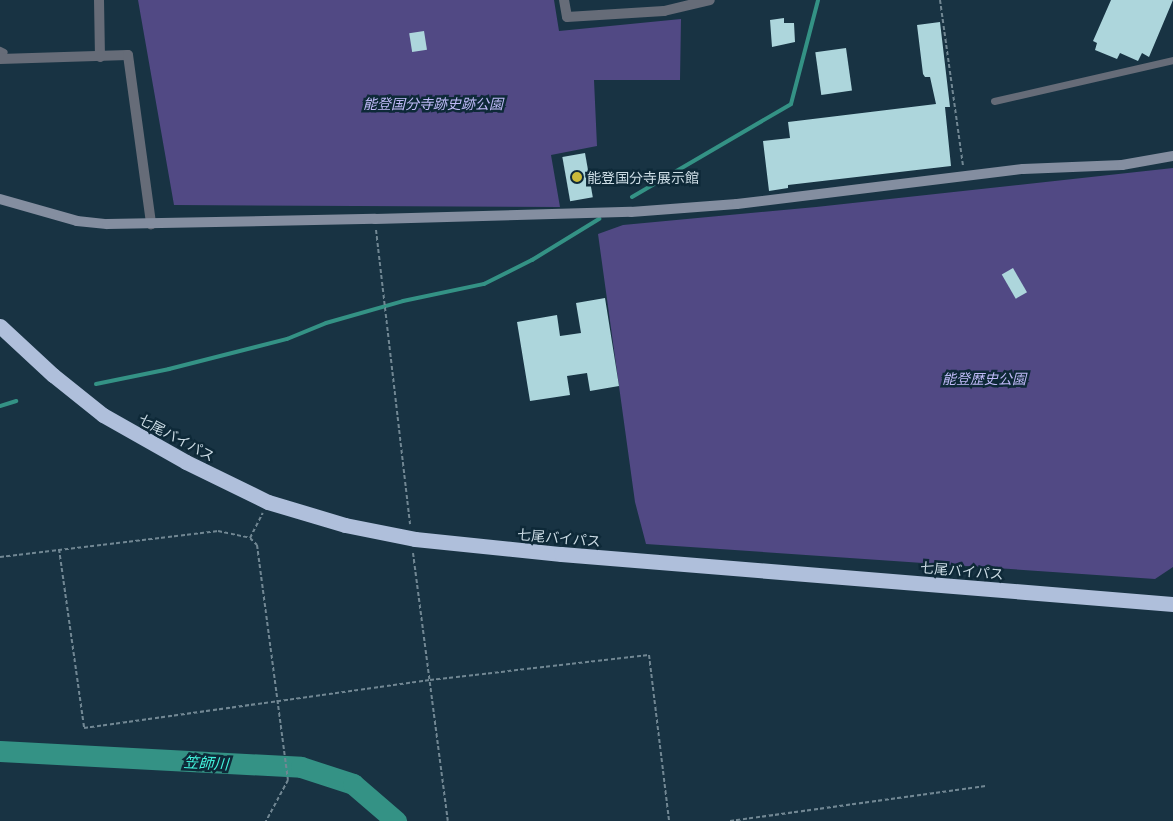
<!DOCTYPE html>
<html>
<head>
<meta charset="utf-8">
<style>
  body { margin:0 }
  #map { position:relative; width:1173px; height:821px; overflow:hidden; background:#183343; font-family:Georgia,"Noto Sans JP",serif }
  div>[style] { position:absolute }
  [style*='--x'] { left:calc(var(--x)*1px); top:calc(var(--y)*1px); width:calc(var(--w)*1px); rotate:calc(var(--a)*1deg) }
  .green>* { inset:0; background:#514984 }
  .stream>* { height:4px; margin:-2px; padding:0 2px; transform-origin:2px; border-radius:2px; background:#349285 }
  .river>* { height:21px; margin:-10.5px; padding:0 10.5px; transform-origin:10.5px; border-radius:10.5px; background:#349285 }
  .building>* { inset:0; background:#add6dc; transform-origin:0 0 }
  .path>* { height:2px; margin-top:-1px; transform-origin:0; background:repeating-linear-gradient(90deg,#718793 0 4px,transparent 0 6.5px) }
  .lane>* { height:7px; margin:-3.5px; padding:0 3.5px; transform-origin:3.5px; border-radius:3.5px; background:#666c78 }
  .street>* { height:10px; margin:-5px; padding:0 5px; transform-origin:5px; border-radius:5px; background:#666c78 }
  .secondary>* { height:10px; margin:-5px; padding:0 5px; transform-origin:5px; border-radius:5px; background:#848ea0 }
  .highway>* { height:15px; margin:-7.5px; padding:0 7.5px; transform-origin:7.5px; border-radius:7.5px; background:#afbfdb }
  .dots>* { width:14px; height:14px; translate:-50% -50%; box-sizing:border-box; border:2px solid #0e2938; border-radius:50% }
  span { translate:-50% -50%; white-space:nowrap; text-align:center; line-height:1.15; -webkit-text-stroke:5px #0e2938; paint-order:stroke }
  .park-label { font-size:14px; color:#bfbaf7; font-style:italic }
  .poi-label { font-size:14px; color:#ccdce5 }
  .left { translate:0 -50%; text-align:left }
  .street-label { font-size:14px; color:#ccdce5 }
  .water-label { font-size:15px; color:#42f3dc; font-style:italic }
</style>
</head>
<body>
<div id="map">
  <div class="green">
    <i style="clip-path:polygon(138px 0,554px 0,559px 31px,681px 19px,680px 80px,594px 80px,597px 146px,551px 155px,560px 207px,174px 205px)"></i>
    <i style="clip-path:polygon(1173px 168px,1173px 567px,1155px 579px,646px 544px,635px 502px,598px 234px,623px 225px,816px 207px)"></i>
  </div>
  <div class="stream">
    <i style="--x:632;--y:197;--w:184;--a:-30.3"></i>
    <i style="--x:791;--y:104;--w:107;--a:-75.4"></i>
    <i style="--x:96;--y:384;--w:75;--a:-11.6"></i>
    <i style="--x:169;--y:369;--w:122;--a:-14.3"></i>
    <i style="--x:287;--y:339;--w:42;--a:-22.3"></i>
    <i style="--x:326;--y:323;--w:80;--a:-15.9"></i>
    <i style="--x:403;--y:301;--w:83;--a:-11.9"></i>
    <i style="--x:484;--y:284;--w:54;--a:-26.6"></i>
    <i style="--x:532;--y:260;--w:79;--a:-31.5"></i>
    <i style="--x:0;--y:406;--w:17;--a:-17"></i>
  </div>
  <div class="river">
    <i style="--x:0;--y:751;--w:301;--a:3"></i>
    <i style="--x:301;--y:767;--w:55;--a:18.1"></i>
    <i style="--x:353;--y:784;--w:57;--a:40.7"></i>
  </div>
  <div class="building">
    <i style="clip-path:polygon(1111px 0,1173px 0,1149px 57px,1142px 53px,1138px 61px,1120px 53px,1117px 59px,1095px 50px,1097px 43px,1093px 41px)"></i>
    <i style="clip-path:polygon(784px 18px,784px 23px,794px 23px,795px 42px,772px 47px,770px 20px)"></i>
    <i style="clip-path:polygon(940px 22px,950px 107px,945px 107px,951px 166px,788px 185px,788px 188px,769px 191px,763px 141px,790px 138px,788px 122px,936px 104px,930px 77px,925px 77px,923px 74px,917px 25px)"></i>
    <i style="left:424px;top:31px;width:19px;height:15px;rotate:81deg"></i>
    <i style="left:846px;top:48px;width:43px;height:31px;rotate:82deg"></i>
    <i style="left:585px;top:153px;width:45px;height:23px;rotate:80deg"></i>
    <i style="left:1013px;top:268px;width:28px;height:13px;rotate:60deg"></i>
    <i style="clip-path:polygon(605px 298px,619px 386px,590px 391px,587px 373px,567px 376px,570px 395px,530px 401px,517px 322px,557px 315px,560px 336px,581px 333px,576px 303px)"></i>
  </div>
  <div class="path">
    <i style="--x:940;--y:0;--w:168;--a:82.1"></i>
    <i style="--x:376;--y:230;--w:296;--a:83.4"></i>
    <i style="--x:250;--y:538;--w:28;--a:-63"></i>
    <i style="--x:59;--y:549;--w:181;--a:82"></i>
    <i style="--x:84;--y:728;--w:349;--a:-7.9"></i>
    <i style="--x:430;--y:680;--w:220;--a:-6.5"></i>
    <i style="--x:649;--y:655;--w:167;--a:83.1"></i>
    <i style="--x:413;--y:553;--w:270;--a:82.6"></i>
    <i style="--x:0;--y:557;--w:220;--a:-6.8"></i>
    <i style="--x:218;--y:531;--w:33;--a:12"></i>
    <i style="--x:250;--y:538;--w:10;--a:45"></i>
    <i style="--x:257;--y:545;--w:237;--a:82.5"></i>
    <i style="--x:288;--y:780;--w:47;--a:118.2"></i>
    <i style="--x:730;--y:821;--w:258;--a:-7.8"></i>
  </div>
  <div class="lane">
    <i style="--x:0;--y:50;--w:4;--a:27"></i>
    <i style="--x:994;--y:101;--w:184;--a:-12.9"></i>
  </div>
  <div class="street">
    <i style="--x:99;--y:0;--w:57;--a:89"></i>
    <i style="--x:564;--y:0;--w:17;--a:80"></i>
    <i style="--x:567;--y:17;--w:97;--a:-3.5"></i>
    <i style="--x:664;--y:11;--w:47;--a:-13.4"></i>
    <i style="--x:0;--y:59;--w:128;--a:-1.8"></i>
    <i style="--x:128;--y:55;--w:171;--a:82.2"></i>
  </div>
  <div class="secondary">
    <i style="--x:0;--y:199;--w:80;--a:15.9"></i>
    <i style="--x:77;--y:221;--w:30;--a:6"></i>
    <i style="--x:107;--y:224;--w:268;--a:-1.1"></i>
    <i style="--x:375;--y:219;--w:256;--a:-1.6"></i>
    <i style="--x:631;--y:212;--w:106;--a:-4.3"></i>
    <i style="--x:737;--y:204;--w:288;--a:-7"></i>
    <i style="--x:1023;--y:169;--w:99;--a:-2.3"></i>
    <i style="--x:1122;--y:165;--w:52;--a:-10"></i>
  </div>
  <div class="highway">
    <i style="--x:0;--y:326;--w:72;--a:42.8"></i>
    <i style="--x:53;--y:375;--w:64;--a:38.7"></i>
    <i style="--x:103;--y:415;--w:95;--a:29.5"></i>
    <i style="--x:186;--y:462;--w:91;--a:26"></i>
    <i style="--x:268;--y:502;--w:80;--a:16.6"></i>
    <i style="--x:345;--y:525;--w:71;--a:11.3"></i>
    <i style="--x:415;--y:539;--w:147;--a:5.9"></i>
    <i style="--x:561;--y:554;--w:614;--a:4.67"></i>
  </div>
  <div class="dots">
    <i style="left:577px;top:177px;background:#caba3a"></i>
  </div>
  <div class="park-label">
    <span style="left:433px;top:103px">能登国分寺跡史跡公園</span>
    <span style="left:984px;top:378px">能登歴史公園</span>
  </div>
  <div class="poi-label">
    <span class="left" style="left:587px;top:177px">能登国分寺展示館</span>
  </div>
  <div class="street-label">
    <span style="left:177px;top:437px;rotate:28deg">七尾バイパス</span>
    <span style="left:559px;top:537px;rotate:5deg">七尾バイパス</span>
    <span style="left:962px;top:570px;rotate:5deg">七尾バイパス</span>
  </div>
  <div class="water-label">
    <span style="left:206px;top:762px;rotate:3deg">笠師川</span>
  </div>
</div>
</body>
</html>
